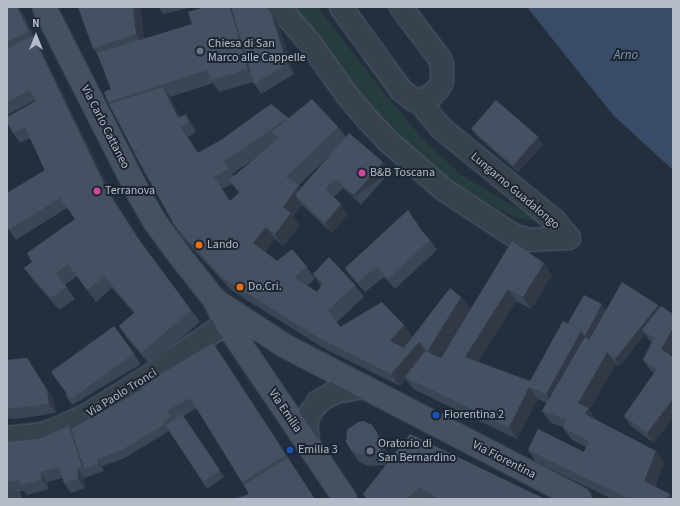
<!DOCTYPE html>
<html>
<head>
<meta charset="utf-8">
<style>
  body { margin:0 }
  #map { position:relative; width:680px; height:506px; overflow:hidden; background:#242f3e; font-family:"Source Sans 3",sans-serif }
  div>[style] { position:absolute }
  [style*='--x'] { left:calc(var(--x)*1px); top:calc(var(--y)*1px); width:calc(var(--w)*1px); rotate:calc(var(--a)*1deg) }
  .green>* { inset:0; background:#263c3f }
  .water>* { inset:0; background:#394c67 }
  .roads { filter:drop-shadow(0 0 1px #565f6c) drop-shadow(0 0 1px #565f6c) }
  .minor>* { height:22px; margin:-11px; padding:0 11px; transform-origin:11px; border-radius:11px; background:#38414e }
  .tertiary>* { height:22px; margin:-11px; padding:0 11px; transform-origin:11px; border-radius:11px; background:#38414e }
  .secondary>* { height:22px; margin:-11px; padding:0 11px; transform-origin:11px; border-radius:11px; background:#465061 }
  .wall>* { inset:0; background:#3b4654 }
  .shaded-wall>* { inset:0; background:#303945; transform-origin:0 0 }
  .building>* { inset:0; background:#455162; transform-origin:0 0 }
  .dots>* { width:11px; height:11px; translate:-50% -50%; box-sizing:border-box; border:2px solid #1d2633; border-radius:50% }
  span { translate:-50% -50%; white-space:nowrap; text-align:center; line-height:1.15; -webkit-text-stroke:4px #1d2633; paint-order:stroke }
  .poi-label { font-size:12px; color:#b4bcc9 }
  .left { translate:0 -50%; text-align:left }
  .street-label { font-size:12px; color:#b4bcc9 }
  .water-label { font-size:13px; color:#7c92b1; font-style:italic }
  .frame { position:absolute; inset:0; border:8px solid #b4bcc9; pointer-events:none }
  .north { position:absolute; left:16px; top:16px; width:40px; height:40px; -webkit-text-stroke:3px #1d2633; paint-order:stroke; rotate:0deg; font-size:11px; font-weight:700; line-height:16px; text-align:center; color:#b4bcc9 }
  .north::after { content:''; display:block; margin:auto; width:14px; height:18px; background:#b4bcc9; clip-path:polygon(50% 0,100% 100%,50% 72%,0 100%) }
</style>
</head>
<body>
<div id="map">
  <div class="green">
    <i style="clip-path:polygon(294px 7px,318px 7px,385px 94px,423px 139px,460px 174px,519px 209px,541px 220px,532px 221px,514px 217px,494px 207px,428px 165px,393px 137px)"></i>
  </div>
  <div class="water">
    <i style="clip-path:polygon(527px 7px,673px 7px,673px 170px,613px 115px)"></i>
  </div>
  <div class="roads">
    <div class="minor">
      <i style="--x:279;--y:7;--w:48;--a:49.3"></i>
      <i style="--x:310;--y:43;--w:64;--a:54.6"></i>
      <i style="--x:347;--y:95;--w:31;--a:50"></i>
      <i style="--x:367;--y:119;--w:30;--a:46"></i>
      <i style="--x:388;--y:141;--w:73;--a:41.1"></i>
      <i style="--x:443;--y:189;--w:84;--a:33.3"></i>
      <i style="--x:513;--y:235;--w:17;--a:17"></i>
      <i style="--x:529;--y:240;--w:40;--a:-2.9"></i>
      <i style="--x:341;--y:7;--w:102;--a:54.1"></i>
      <i style="--x:401;--y:90;--w:16;--a:38"></i>
      <i style="--x:414;--y:100;--w:5;--a:11"></i>
      <i style="--x:419;--y:101;--w:14;--a:-25"></i>
      <i style="--x:432;--y:95;--w:8;--a:-45"></i>
      <i style="--x:438;--y:89;--w:8;--a:-60"></i>
      <i style="--x:442;--y:82;--w:17;--a:-90"></i>
      <i style="--x:442;--y:65;--w:6;--a:-108"></i>
      <i style="--x:440;--y:59;--w:65;--a:-126.9"></i>
      <i style="--x:419;--y:101;--w:35;--a:51"></i>
      <i style="--x:441;--y:128;--w:146;--a:39.2"></i>
      <i style="--x:554;--y:220;--w:23;--a:50"></i>
      <i style="--x:308;--y:445;--w:22;--a:-95"></i>
      <i style="--x:306;--y:423;--w:9;--a:-69"></i>
      <i style="--x:309;--y:415;--w:16;--a:-55"></i>
      <i style="--x:318;--y:402;--w:20;--a:-30"></i>
      <i style="--x:335;--y:392;--w:29;--a:-10"></i>
      <i style="--x:7;--y:498;--w:2;--a:27"></i>
    </div>
    <div class="tertiary">
      <i style="--x:7;--y:438;--w:31;--a:-6"></i>
      <i style="--x:38;--y:435;--w:17;--a:-17"></i>
      <i style="--x:54;--y:430;--w:36;--a:-24"></i>
      <i style="--x:87;--y:415;--w:68;--a:-31.8"></i>
      <i style="--x:145;--y:379;--w:98;--a:-34.7"></i>
    </div>
    <div class="secondary">
      <i style="--x:44;--y:7;--w:212;--a:63.1"></i>
      <i style="--x:140;--y:196;--w:30;--a:60"></i>
      <i style="--x:155;--y:222;--w:42;--a:53.7"></i>
      <i style="--x:180;--y:256;--w:55;--a:51.7"></i>
      <i style="--x:214;--y:299;--w:27;--a:63"></i>
      <i style="--x:226;--y:323;--w:212;--a:55.9"></i>
      <i style="--x:216;--y:301;--w:82;--a:33.1"></i>
      <i style="--x:285;--y:346;--w:332;--a:27.4"></i>
    </div>
  </div>
  <div class="wall">
    <i style="clip-path:polygon(7px 7px,21px 10px,39px 46px,115px 201px,141px 242px,200px 322px,150px 365px,127px 338px,119px 326px,134px 313px,112px 288px,96px 302px,77px 276px,65px 285px,75px 299px,59px 310px,33px 280px,24px 268px,32px 262px,75px 219px,67px 208px,16px 240px,9px 230px,45px 170px,30px 138px,20px 143px,13px 133px,36px 101px,36px 100px,7px 115px)"></i>
    <i style="clip-path:polygon(evenodd,78px 7px,140px 7px,144px 39px,271px 13px,278px 23px,294px 74px,261px 94px,253px 82px,219px 92px,213px 83px,170px 97px,180px 117px,193px 124px,196px 132px,188px 137px,198px 153px,221px 140px,271px 104px,289px 118px,338px 127px,346px 137px,390px 172px,361px 205px,343px 188px,334px 197px,348px 214px,332px 233px,302px 205px,293px 216px,300px 226px,283px 246px,275px 239px,265px 252px,277px 261px,307px 267px,315px 279px,307px 286px,317px 292px,321px 286px,313px 274px,355px 285px,364px 297px,337px 322px,340px 327px,404px 325px,412px 337px,461px 297px,470px 309px,440px 357px,441px 358px,512px 241px,552px 275px,531px 309px,516px 301px,478px 362px,530px 381px,568px 323px,606px 310px,658px 305px,673px 350px,670px 355px,654px 443px,631px 426px,624px 416px,654px 373px,650px 370px,643px 360px,652px 342px,649px 340px,645px 334px,620px 366px,616px 364px,589px 410px,596px 420px,664px 463px,655px 487px,673px 499px,612px 499px,536px 462px,528px 450px,584px 452px,586px 447px,572px 440px,563px 428px,563px 427px,551px 423px,542px 411px,547px 403px,538px 399px,517px 439px,413px 389px,406px 379px,400px 386px,327px 350px,231px 290px,183px 238px,175px 226px,134px 152px,108px 102px,111px 89px,98px 55px,93px 48px,78px 7px,332px 153px,302px 188px,299px 185px,332px 153px,78px 7px,258px 156px,234px 176px,232px 174px,258px 156px,78px 7px,232px 184px,239px 193px,230px 201px,222px 189px,232px 184px)"></i>
    <i style="clip-path:polygon(158px 7px,193px 7px,163px 14px)"></i>
    <i style="clip-path:polygon(471px 128px,543px 145px,518px 172px,476px 135px)"></i>
    <i style="clip-path:polygon(415px 220px,422px 231px,430px 240px,437px 250px,395px 289px,384px 277px,365px 292px,352px 278px,345px 268px)"></i>
    <i style="clip-path:polygon(114px 326px,141px 364px,72px 405px,65px 395px)"></i>
    <i style="clip-path:polygon(220px 353px,293px 465px,249px 494px,197px 408px,183px 416px,224px 477px,207px 489px,169px 431px,125px 458px,102px 466px,104px 471px,84px 478px,85px 488px,71px 493px,64px 483px,63px 478px,47px 482px,49px 489px,27px 495px,24px 491px,8px 493px,7px 491px,7px 442px,39px 439px,69px 426px,71px 429px)"></i>
    <i style="clip-path:polygon(7px 357px,9px 360px,27px 358px,54px 400px,56px 413px,16px 419px,7px 418px)"></i>
    <i style="clip-path:polygon(372px 425px,385px 444px,386px 452px,389px 456px,389px 460px,545px 499px,431px 499px,427px 497px,424px 499px,367px 499px,386px 465px,368px 466px,359px 462px,351px 450px)"></i>
  </div>
  <div class="shaded-wall">
    <i style="clip-path:polygon(17px 7px,19px 7px,21px 10px,39px 46px,115px 201px,145px 248px,106px 189px,33px 36px,29px 31px)"></i>
    <i style="clip-path:polygon(133px 7px,140px 7px,144px 46px,136px 34px)"></i>
    <i style="clip-path:polygon(230px 7px,233px 7px,257px 81px,248px 69px)"></i>
    <i style="clip-path:polygon(271px 13px,278px 23px,294px 74px,287px 64px)"></i>
    <i style="clip-path:polygon(163px 87px,170px 97px,184px 126px,178px 118px)"></i>
    <i style="clip-path:polygon(186px 114px,193px 124px,196px 132px,189px 122px)"></i>
    <i style="clip-path:polygon(179px 125px,188px 137px,206px 166px,198px 153px)"></i>
    <i style="clip-path:polygon(538px 137px,543px 145px,518px 172px,513px 165px)"></i>
    <i style="left:383px;top:162px;width:12px;height:44px;rotate:55deg"></i>
    <i style="clip-path:polygon(299px 185px,308px 197px,295px 195px,302px 205px,293px 216px,300px 226px,283px 246px,275px 234px,283px 207px)"></i>
    <i style="clip-path:polygon(341px 204px,348px 214px,332px 233px,325px 223px)"></i>
    <i style="clip-path:polygon(266px 227px,275px 239px,261px 256px,253px 243px)"></i>
    <i style="clip-path:polygon(544px 263px,552px 275px,531px 309px,523px 297px)"></i>
    <i style="clip-path:polygon(508px 289px,516px 301px,474px 369px,465px 357px)"></i>
    <i style="clip-path:polygon(461px 297px,470px 309px,437px 362px,428px 350px)"></i>
    <i style="clip-path:polygon(602px 304px,607px 311px,555px 406px,546px 394px,581px 331px)"></i>
    <i style="clip-path:polygon(658px 305px,663px 312px,642px 330px,645px 334px,620px 366px,615px 359px)"></i>
    <i style="clip-path:polygon(404px 325px,413px 337px,399px 353px,390px 341px)"></i>
    <i style="clip-path:polygon(673px 328px,673px 350px,667px 359px,661px 349px)"></i>
    <i style="clip-path:polygon(419px 342px,427px 354px,405px 377px,406px 379px,400px 386px,391px 374px)"></i>
    <i style="clip-path:polygon(213px 343px,220px 353px,315px 499px,286px 455px)"></i>
    <i style="clip-path:polygon(607px 352px,616px 364px,589px 410px,596px 420px,585px 414px,578px 403px)"></i>
    <i style="clip-path:polygon(27px 358px,54px 400px,56px 413px,49px 404px)"></i>
    <i style="clip-path:polygon(529px 387px,538px 399px,517px 439px,509px 427px)"></i>
    <i style="clip-path:polygon(673px 399px,673px 418px,654px 443px,647px 433px)"></i>
    <i style="clip-path:polygon(372px 425px,385px 444px,386px 452px,389px 456px,389px 461px,386px 465px,378px 453px,378px 440px)"></i>
    <i style="clip-path:polygon(69px 426px,76px 436px,84px 469px,82px 466px)"></i>
    <i style="clip-path:polygon(656px 451px,664px 463px,652px 493px,644px 481px)"></i>
    <i style="clip-path:polygon(97px 459px,102px 466px,104px 471px,99px 464px)"></i>
    <i style="clip-path:polygon(77px 468px,84px 478px,85px 488px,78px 478px)"></i>
    <i style="clip-path:polygon(40px 472px,47px 482px,49px 489px,42px 479px)"></i>
    <i style="clip-path:polygon(670px 494px,673px 499px,667px 499px)"></i>
  </div>
  <div class="building">
    <i style="clip-path:polygon(7px 7px,17px 7px,29px 31px,7px 42px)"></i>
    <i style="clip-path:polygon(78px 7px,133px 7px,136px 34px,93px 48px)"></i>
    <i style="clip-path:polygon(205px 7px,230px 7px,248px 69px,211px 80px,207px 70px,108px 102px,104px 92px,111px 89px,97px 53px,192px 24px,188px 12px)"></i>
    <i style="clip-path:polygon(231px 7px,266px 7px,271px 13px,287px 64px,254px 84px)"></i>
    <i style="clip-path:polygon(33px 36px,108px 192px,106px 189px,71px 213px,60px 198px,9px 230px,7px 226px,7px 211px,51px 184px,25px 127px,13px 133px,7px 122px,7px 117px,36px 101px,30px 90px,7px 102px,7px 49px)"></i>
    <i style="clip-path:polygon(163px 87px,178px 118px,186px 114px,189px 122px,181px 127px,179px 125px,134px 152px,109px 104px)"></i>
    <i style="clip-path:polygon(312px 99px,338px 127px,286px 177px,299px 185px,283px 207px,291px 213px,275px 234px,266px 227px,253px 243px,277px 261px,292px 249px,307px 267px,294px 277px,317px 292px,323px 283px,313px 274px,329px 257px,355px 285px,328px 310px,340px 327px,382px 302px,404px 325px,390px 341px,404px 348px,450px 288px,461px 297px,428px 350px,419px 342px,391px 374px,319px 338px,223px 278px,175px 226px,134px 153px,179px 125px,198px 153px,221px 140px,271px 104px,288px 118px,223px 162px,229px 168px,214px 177px,230px 201px,240px 192px,229px 180px,279px 138px,272px 132px)"></i>
    <i style="left:496px;top:100px;width:56px;height:38px;rotate:41deg"></i>
    <i style="clip-path:polygon(349px 133px,383px 162px,354px 195px,336px 179px,325px 189px,341px 204px,325px 223px,295px 195px)"></i>
    <i style="clip-path:polygon(45px 170px,51px 184px,7px 211px,7px 193px)"></i>
    <i style="clip-path:polygon(106px 189px,136px 236px,191px 310px,141px 353px,119px 326px,135px 312px,104px 276px,87px 290px,68px 264px,56px 273px,66px 287px,51px 298px,24px 268px,32px 262px,27px 253px,75px 219px,71px 213px)"></i>
    <i style="clip-path:polygon(408px 210px,420px 229px,430px 240px,388px 279px,377px 267px,358px 282px,345px 268px)"></i>
    <i style="clip-path:polygon(512px 241px,544px 263px,523px 297px,508px 289px,465px 357px,530px 381px,563px 321px,581px 331px,546px 394px,529px 387px,509px 427px,405px 377px,425px 351px,441px 358px)"></i>
    <i style="clip-path:polygon(622px 282px,658px 305px,615px 359px,611px 356px,607px 352px,589px 340px)"></i>
    <i style="clip-path:polygon(584px 295px,602px 304px,585px 336px,581px 331px,568px 323px)"></i>
    <i style="clip-path:polygon(661px 306px,673px 314px,673px 328px,661px 349px,673px 357px,673px 399px,647px 433px,624px 416px,657px 369px,643px 360px,654px 338px,642px 330px)"></i>
    <i style="left:114px;top:326px;width:34px;height:78px;rotate:54deg"></i>
    <i style="clip-path:polygon(585px 337px,607px 352px,578px 403px,588px 408px,585px 414px,656px 451px,644px 481px,670px 494px,667px 499px,629px 499px,528px 450px,538px 429px,584px 452px,589px 441px,563px 428px,566px 419px,542px 411px)"></i>
    <i style="clip-path:polygon(213px 343px,286px 455px,242px 482px,190px 398px,167px 411px,170px 417px,163px 421px,141px 386px)"></i>
    <i style="clip-path:polygon(27px 358px,47px 390px,49px 404px,7px 409px,7px 360px)"></i>
    <i style="clip-path:polygon(143px 389px,165px 424px,120px 451px,97px 459px,99px 464px,84px 469px,71px 429px)"></i>
    <i style="left:182px;top:414px;width:68px;height:20px;rotate:56deg"></i>
    <i style="clip-path:polygon(364px 421px,372px 425px,377px 432px,378px 440px,381px 444px,381px 449px,378px 453px,359px 454px,351px 450px,346px 442px,347px 430px,358px 422px)"></i>
    <i style="clip-path:polygon(69px 426px,82px 466px,77px 468px,78px 478px,64px 483px,59px 467px,40px 472px,42px 479px,20px 485px,19px 480px,7px 482px,7px 442px,39px 439px)"></i>
    <i style="clip-path:polygon(410px 434px,545px 499px,439px 499px,420px 487px,406px 499px,367px 499px,363px 494px)"></i>
    <i style="clip-path:polygon(288px 458px,315px 499px,234px 499px,249px 494px,244px 485px)"></i>
  </div>
  <div class="dots">
    <i style="left:200px;top:51px;background:#6b7280"></i>
    <i style="left:362px;top:173px;background:#d1479c"></i>
    <i style="left:97px;top:191px;background:#d1479c"></i>
    <i style="left:199px;top:245px;background:#e8710a"></i>
    <i style="left:240px;top:287px;background:#e8710a"></i>
    <i style="left:436px;top:415px;background:#1a4fb4"></i>
    <i style="left:290px;top:450px;background:#1a4fb4"></i>
    <i style="left:370px;top:451px;background:#6b7280"></i>
  </div>
  <div class="poi-label">
    <span class="left" style="left:208px;top:51px">Chiesa di San<br>Marco alle Cappelle</span>
    <span class="left" style="left:370px;top:173px">B&amp;B Toscana</span>
    <span class="left" style="left:105px;top:191px">Terranova</span>
    <span class="left" style="left:207px;top:245px">Lando</span>
    <span class="left" style="left:248px;top:287px">Do.Cri.</span>
    <span class="left" style="left:444px;top:415px">Fiorentina 2</span>
    <span class="left" style="left:378px;top:451px">Oratorio di<br>San Bernardino</span>
    <span class="left" style="left:298px;top:450px">Emilia 3</span>
  </div>
  <div class="street-label">
    <span style="left:105px;top:127px;rotate:63deg">Via Carlo Cattaneo</span>
    <span style="left:515px;top:191px;rotate:40deg">Lungarno Guadalongo</span>
    <span style="left:122px;top:393px;rotate:-32deg">Via Paolo Tronci</span>
    <span style="left:285px;top:411px;rotate:56deg">Via Emilia</span>
    <span style="left:504px;top:460px;rotate:27deg">Via Fiorentina</span>
  </div>
  <div class="water-label">
    <span style="left:626px;top:55px">Arno</span>
  </div>
  <div class="frame"></div>
  <div class="north">N</div>
</div>
</body>
</html>
